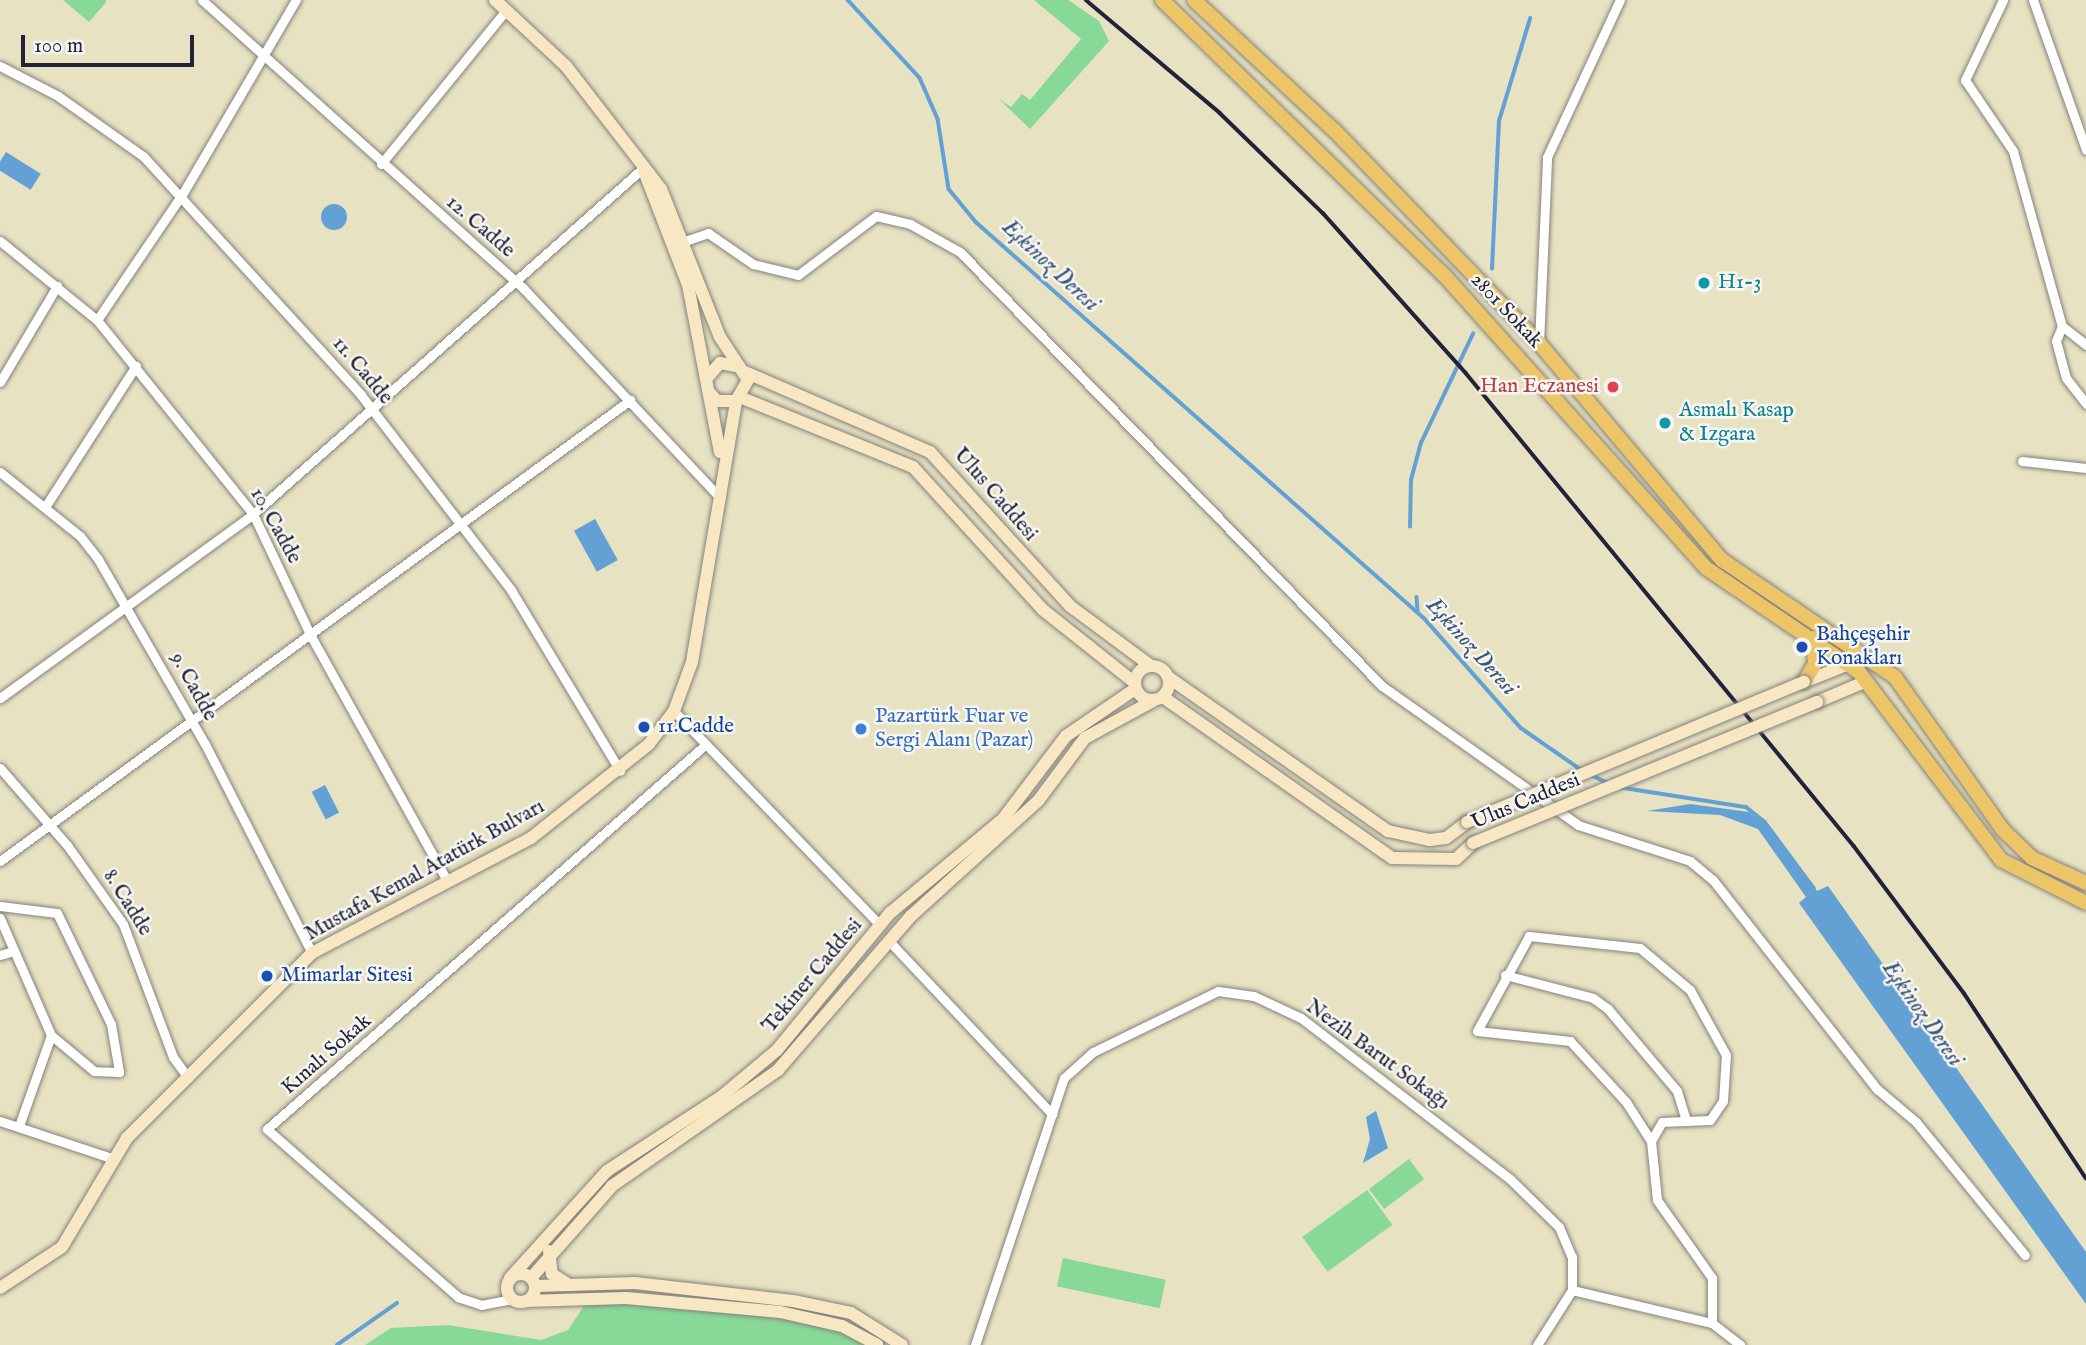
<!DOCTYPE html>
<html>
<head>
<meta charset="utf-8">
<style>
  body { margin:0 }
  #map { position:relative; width:2086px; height:1345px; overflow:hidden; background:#e7e2c1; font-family:"IM FELL English",serif }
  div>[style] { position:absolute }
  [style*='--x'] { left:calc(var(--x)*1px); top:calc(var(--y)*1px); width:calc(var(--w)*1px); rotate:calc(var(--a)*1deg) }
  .green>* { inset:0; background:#88d898; transform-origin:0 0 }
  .water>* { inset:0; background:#63a1d5; transform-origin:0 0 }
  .round { border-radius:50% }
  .stream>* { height:3.5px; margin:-1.75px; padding:0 1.75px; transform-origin:1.75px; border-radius:1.75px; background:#63a1d5 }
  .roads { filter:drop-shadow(0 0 2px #84827e) drop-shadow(0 0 2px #84827e) }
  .street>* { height:9px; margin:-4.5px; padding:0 4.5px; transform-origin:4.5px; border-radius:4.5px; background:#fff }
  .secondary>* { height:12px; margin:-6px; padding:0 6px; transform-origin:6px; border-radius:6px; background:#f7e8c3 }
  .secondary>.ring { margin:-6px; padding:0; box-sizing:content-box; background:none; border:12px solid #f7e8c3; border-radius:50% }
  .primary>* { height:14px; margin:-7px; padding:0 7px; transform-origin:7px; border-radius:7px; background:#ecc569 }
  .rail>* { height:3.5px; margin:-1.75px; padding:0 1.75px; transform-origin:1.75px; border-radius:1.75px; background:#22223b }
  .bridges { filter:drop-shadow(0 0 2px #84827e) drop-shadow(0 0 2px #84827e) }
  .secondary-bridge>* { height:12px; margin:-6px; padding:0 6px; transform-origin:6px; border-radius:6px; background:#f7e8c3 }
  .dots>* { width:19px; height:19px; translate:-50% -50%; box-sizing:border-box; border:4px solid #f6f6f2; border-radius:50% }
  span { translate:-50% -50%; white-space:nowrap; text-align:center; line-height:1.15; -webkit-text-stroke:5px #f6f6f2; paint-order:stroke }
  .street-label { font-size:21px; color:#22223b }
  .culture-label { font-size:21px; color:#0d838f }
  .left { translate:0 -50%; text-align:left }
  .health-label { font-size:21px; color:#be3a42 }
  .right { translate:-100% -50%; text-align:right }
  .transit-label { font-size:21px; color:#164399 }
  .shop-label { font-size:21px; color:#366cbe }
  .water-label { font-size:23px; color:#3c5579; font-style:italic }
  .scale { position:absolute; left:21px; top:35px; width:173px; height:32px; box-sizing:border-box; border:4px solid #22223b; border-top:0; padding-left:9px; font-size:21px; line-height:24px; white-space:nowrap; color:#22223b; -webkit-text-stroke:5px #f6f6f2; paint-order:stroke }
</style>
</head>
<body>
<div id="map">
  <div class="green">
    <i style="clip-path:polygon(63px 0,105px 0,107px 1px,89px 22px)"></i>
    <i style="clip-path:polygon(1034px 0,1068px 0,1099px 21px,1109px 41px,1030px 129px,999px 99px,1011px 107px,1022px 94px,1030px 100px,1081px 39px)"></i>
    <i style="left:1409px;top:1159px;width:25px;height:50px;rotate:53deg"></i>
    <i style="left:1367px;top:1190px;width:43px;height:80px;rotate:54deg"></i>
    <i style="left:1063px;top:1258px;width:105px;height:29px;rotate:12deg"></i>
    <i style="clip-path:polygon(594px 1291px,824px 1310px,886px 1345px,365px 1345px,391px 1328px,448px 1325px,541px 1340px,568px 1330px)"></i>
  </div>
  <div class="water">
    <i style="left:6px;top:152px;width:41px;height:19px;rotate:32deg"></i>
    <i class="round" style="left:321px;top:204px;width:26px;height:26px"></i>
    <i style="left:595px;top:519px;width:47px;height:24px;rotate:61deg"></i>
    <i style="left:325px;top:785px;width:31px;height:15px;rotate:63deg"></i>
    <i style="clip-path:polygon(1690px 804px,1749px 812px,1770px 828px,1817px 891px,1828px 886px,2086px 1252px,2086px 1304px,1799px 903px,1806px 897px,1758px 829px,1720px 815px,1647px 811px)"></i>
    <i style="clip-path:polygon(1376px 1111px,1388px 1148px,1363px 1163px,1370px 1139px,1366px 1117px)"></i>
  </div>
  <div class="stream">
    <i style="--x:848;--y:0;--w:106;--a:47.3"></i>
    <i style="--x:920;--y:78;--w:45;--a:66.3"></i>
    <i style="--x:938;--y:119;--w:71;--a:81.1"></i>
    <i style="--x:949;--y:189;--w:43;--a:50.7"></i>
    <i style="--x:976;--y:222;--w:599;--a:41.48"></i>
    <i style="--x:1425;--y:619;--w:145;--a:48.6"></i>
    <i style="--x:1521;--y:728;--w:75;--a:34.7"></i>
    <i style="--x:1492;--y:269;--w:148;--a:-87.3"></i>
    <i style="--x:1499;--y:121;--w:107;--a:-73.1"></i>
    <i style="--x:1410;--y:527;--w:47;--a:-88.8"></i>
    <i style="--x:1411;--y:480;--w:38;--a:-75"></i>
    <i style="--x:1421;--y:443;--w:121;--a:-64.5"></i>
    <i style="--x:1417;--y:597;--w:15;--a:86"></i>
    <i style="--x:1589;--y:774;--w:21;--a:25"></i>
    <i style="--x:1618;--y:787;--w:130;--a:8.9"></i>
    <i style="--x:1746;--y:807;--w:24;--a:38"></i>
    <i style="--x:1765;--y:822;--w:82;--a:53.4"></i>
    <i style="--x:337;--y:1345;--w:73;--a:-35"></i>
  </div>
  <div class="roads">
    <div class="street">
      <i style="--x:202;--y:0;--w:433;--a:41.9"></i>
      <i style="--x:524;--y:289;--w:287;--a:46.8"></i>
      <i style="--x:2003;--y:0;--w:89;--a:115.4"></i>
      <i style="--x:1965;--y:80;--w:86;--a:55.9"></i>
      <i style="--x:2013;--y:151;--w:182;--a:74.4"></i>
      <i style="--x:2062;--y:326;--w:16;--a:112"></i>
      <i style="--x:2056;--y:341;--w:38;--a:75"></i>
      <i style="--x:2066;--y:378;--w:33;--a:52"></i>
      <i style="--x:2033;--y:0;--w:159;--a:70.5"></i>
      <i style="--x:0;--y:66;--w:65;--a:27.3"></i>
      <i style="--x:58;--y:96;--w:105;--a:35.3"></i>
      <i style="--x:144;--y:157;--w:322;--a:47.6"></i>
      <i style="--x:361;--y:395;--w:246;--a:52.4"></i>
      <i style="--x:511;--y:590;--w:211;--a:58.9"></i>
      <i style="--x:381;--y:164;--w:198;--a:-50.9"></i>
      <i style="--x:0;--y:241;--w:125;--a:39.2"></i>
      <i style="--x:97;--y:320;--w:249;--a:51.2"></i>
      <i style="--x:253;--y:514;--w:137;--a:64.6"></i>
      <i style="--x:312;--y:638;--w:279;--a:60.9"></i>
      <i style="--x:679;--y:243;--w:31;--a:-19"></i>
      <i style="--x:708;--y:233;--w:55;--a:34.6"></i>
      <i style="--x:753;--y:264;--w:46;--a:13.7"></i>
      <i style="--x:798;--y:275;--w:98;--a:-37.1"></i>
      <i style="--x:876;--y:216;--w:35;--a:13"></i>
      <i style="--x:910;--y:224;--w:57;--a:29.2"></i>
      <i style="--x:960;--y:252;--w:605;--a:45.8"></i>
      <i style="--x:1382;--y:686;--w:240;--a:35.3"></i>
      <i style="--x:1578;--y:825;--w:118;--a:17.8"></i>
      <i style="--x:1690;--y:861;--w:30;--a:40"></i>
      <i style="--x:1713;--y:880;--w:266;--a:51.9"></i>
      <i style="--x:1877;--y:1089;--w:51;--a:40.2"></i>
      <i style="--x:1916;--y:1122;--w:172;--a:50.7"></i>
      <i style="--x:97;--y:320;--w:153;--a:-55.9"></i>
      <i style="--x:183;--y:193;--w:224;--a:-59.7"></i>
      <i style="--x:2062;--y:326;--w:31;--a:38"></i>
      <i style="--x:1539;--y:343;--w:186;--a:-87.5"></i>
      <i style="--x:1547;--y:157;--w:173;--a:-65.1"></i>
      <i style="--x:0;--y:382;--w:112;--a:-59.3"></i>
      <i style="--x:2022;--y:461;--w:64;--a:6.2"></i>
      <i style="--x:0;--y:472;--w:102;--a:38.7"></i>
      <i style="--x:80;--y:536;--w:29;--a:52"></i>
      <i style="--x:98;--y:559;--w:214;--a:60"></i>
      <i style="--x:205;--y:744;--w:235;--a:62.9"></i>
      <i style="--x:45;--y:507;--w:168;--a:-57.2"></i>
      <i style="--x:0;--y:698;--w:313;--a:-36"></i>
      <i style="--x:253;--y:514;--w:521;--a:-41.58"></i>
      <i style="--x:674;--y:711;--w:297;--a:46.1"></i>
      <i style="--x:0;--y:768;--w:102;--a:49"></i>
      <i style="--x:67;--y:845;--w:97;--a:54.7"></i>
      <i style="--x:123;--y:924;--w:142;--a:69.4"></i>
      <i style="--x:173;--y:1057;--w:26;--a:54"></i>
      <i style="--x:0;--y:861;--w:781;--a:-36.19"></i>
      <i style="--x:0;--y:906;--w:57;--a:7"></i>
      <i style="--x:57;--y:913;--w:123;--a:64.1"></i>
      <i style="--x:111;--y:1024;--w:49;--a:80.5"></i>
      <i style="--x:119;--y:1072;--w:25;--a:-178"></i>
      <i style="--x:94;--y:1071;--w:56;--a:-140.1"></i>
      <i style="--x:51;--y:1035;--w:128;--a:-113.6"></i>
      <i style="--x:889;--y:941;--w:238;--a:46.7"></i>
      <i style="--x:0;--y:955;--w:10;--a:-17"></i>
      <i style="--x:1505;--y:975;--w:91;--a:14.6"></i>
      <i style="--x:1593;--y:998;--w:19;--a:36"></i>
      <i style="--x:1608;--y:1009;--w:107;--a:49.9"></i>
      <i style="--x:1677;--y:1091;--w:31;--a:73"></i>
      <i style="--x:0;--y:1121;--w:120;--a:18.4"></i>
      <i style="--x:19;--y:1126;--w:96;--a:-70.6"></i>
      <i style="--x:1572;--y:1290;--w:144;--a:13.3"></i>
      <i style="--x:1712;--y:1323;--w:45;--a:-90"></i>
      <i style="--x:1712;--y:1278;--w:95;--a:-125.2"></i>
      <i style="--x:1657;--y:1200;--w:59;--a:-95.8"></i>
      <i style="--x:1651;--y:1141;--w:22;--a:-60"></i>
      <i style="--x:1662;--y:1122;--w:48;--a:-2.4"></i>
      <i style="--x:1710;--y:1120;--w:23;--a:-56"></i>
      <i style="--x:1723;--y:1101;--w:46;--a:-86.3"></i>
      <i style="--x:1726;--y:1055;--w:74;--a:-119"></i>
      <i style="--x:1690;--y:990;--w:65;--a:-140"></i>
      <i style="--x:1640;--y:948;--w:112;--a:-173.8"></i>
      <i style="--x:1529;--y:936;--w:108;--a:118.7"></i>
      <i style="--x:1477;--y:1031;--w:94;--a:6.1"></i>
      <i style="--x:1570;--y:1041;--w:83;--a:47.4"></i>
      <i style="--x:1626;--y:1102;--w:46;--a:57.3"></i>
      <i style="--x:512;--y:1299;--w:31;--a:169"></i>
      <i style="--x:482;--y:1305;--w:25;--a:-162"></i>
      <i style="--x:458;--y:1297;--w:254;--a:-138.7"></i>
      <i style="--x:267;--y:1129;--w:582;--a:-41.24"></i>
      <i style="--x:1712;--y:1323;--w:36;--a:38"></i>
      <i style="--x:975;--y:1345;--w:281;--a:-71.6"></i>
      <i style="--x:1064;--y:1078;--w:39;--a:-42"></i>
      <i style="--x:1093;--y:1052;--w:139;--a:-26"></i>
      <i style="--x:1218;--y:991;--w:36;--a:8"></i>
      <i style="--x:1254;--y:996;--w:52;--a:25.1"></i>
      <i style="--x:1301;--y:1018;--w:264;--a:37.6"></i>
      <i style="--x:1510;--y:1179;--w:69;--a:44.4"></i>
      <i style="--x:1559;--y:1227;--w:33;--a:67"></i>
      <i style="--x:1572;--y:1257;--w:33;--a:90"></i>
      <i style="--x:1572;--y:1290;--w:65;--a:122.5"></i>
    </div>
    <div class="secondary">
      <i style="--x:495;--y:0;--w:97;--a:42.9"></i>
      <i style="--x:566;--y:66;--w:155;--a:52.3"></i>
      <i style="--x:661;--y:189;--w:159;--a:68.3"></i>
      <i style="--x:720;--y:337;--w:51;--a:56.9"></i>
      <i style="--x:748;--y:380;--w:24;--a:120"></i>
      <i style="--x:736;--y:401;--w:19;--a:180"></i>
      <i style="--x:717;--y:401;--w:12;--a:-132"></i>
      <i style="--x:644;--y:171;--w:122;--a:68.9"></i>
      <i style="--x:688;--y:285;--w:170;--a:79.2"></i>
      <i style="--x:745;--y:372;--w:202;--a:23.4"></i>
      <i style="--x:930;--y:452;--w:208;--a:47.7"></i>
      <i style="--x:1070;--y:606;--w:101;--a:36.5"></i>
      <i style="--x:707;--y:378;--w:20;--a:-49"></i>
      <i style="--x:720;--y:363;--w:20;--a:11"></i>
      <i style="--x:742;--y:398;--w:184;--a:22"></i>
      <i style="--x:913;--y:467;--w:192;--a:47.7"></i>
      <i style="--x:1042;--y:609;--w:119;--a:38.5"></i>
      <i class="ring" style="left:1135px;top:666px;width:22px;height:22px"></i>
      <i style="--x:1168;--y:677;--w:269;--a:35"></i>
      <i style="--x:1388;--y:831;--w:43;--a:12.1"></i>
      <i style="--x:1430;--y:840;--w:16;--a:-7"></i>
      <i style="--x:1446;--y:838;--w:26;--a:-37"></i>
      <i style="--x:1804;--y:682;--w:48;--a:-21.8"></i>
      <i style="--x:1163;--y:697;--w:280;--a:35.1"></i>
      <i style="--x:1392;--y:858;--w:64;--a:0.9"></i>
      <i style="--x:1456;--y:859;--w:23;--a:-43"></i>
      <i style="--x:1817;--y:702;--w:54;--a:-22.8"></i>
      <i style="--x:549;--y:1251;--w:23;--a:83"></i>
      <i style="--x:552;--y:1274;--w:20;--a:33"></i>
      <i class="ring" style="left:507px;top:1274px;width:16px;height:16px"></i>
      <i style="--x:510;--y:1278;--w:144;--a:-47.8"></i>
      <i style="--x:607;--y:1171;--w:137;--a:-33.1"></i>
      <i style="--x:722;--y:1096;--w:72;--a:-39.9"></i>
      <i style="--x:777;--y:1050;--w:178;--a:-50.5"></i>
      <i style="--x:890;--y:913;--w:147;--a:-39.8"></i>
      <i style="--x:1003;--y:819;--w:104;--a:-52.8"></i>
      <i style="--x:1066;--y:736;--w:83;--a:-34.3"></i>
      <i style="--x:531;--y:1278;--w:123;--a:-48.6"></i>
      <i style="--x:612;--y:1186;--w:203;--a:-34.9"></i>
      <i style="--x:778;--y:1070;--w:203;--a:-49.2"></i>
      <i style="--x:911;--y:916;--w:171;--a:-42.2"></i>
      <i style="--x:1038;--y:801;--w:79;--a:-53.3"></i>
      <i style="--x:1085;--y:738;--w:77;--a:-28.6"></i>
      <i style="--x:535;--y:1286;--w:100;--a:-1.7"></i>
      <i style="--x:635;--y:1283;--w:159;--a:6.5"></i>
      <i style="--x:793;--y:1301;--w:59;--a:11.7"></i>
      <i style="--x:851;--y:1313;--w:60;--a:32.1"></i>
      <i style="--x:0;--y:1288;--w:74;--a:-33.5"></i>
      <i style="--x:62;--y:1247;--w:127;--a:-59.2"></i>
      <i style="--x:127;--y:1138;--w:262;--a:-45"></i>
      <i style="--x:312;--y:953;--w:247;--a:-27.7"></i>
      <i style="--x:531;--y:838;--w:151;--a:-38.5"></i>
      <i style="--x:649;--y:744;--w:41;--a:-52.9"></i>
      <i style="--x:674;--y:711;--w:52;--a:-69.8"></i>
      <i style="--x:692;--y:662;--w:265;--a:-80.4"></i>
      <i style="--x:525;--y:1301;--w:101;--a:-1.7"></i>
      <i style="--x:626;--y:1298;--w:155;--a:5.2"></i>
      <i style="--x:780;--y:1312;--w:64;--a:12.7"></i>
      <i style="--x:842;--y:1326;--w:40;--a:28"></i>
    </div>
    <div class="primary">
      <i style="--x:1162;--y:0;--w:394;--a:44.3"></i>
      <i style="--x:1444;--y:275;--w:393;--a:48.2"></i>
      <i style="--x:1706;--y:568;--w:185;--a:34.2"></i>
      <i style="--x:1859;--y:672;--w:236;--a:52.9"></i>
      <i style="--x:2001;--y:860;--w:95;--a:26.8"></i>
      <i style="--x:1194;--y:0;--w:191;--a:42.9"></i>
      <i style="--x:1334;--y:130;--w:296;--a:46.1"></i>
      <i style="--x:1539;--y:343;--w:284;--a:49.9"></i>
      <i style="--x:1722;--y:560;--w:209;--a:34.1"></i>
      <i style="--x:1895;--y:677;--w:187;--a:54.8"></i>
      <i style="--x:2003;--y:830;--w:40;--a:44"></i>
      <i style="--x:2032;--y:858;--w:60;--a:24.8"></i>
      <i style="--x:1804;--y:682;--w:21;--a:-59"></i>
      <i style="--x:1815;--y:664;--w:26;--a:-94"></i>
    </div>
  </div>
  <div class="rail">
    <i style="--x:1086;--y:0;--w:175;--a:40.1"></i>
    <i style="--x:1220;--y:113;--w:144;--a:44.2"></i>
    <i style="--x:1323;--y:213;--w:215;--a:48.2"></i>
    <i style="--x:1466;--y:373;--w:612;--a:50.64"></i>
    <i style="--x:1854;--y:846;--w:184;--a:53.2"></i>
    <i style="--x:1964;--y:993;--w:222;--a:56.6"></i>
  </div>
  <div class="bridges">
    <div class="secondary-bridge">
      <i style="--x:1467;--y:822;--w:365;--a:-22.6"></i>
      <i style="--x:1473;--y:843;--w:372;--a:-22.3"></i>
    </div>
  </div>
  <div class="dots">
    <i style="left:1704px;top:283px;background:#0f9aa8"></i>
    <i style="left:1613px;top:387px;background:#e0444e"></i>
    <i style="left:1665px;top:423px;background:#0f9aa8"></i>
    <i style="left:1802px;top:647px;background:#1a4fb4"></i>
    <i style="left:644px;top:727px;background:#1a4fb4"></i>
    <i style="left:861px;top:729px;background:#3f7fe0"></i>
    <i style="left:267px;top:976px;background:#1a4fb4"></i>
  </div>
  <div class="street-label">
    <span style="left:480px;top:227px;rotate:41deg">12. Cadde</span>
    <span style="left:1506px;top:311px;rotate:47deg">2801 Sokak</span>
    <span style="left:362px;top:371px;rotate:50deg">11. Cadde</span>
    <span style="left:995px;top:495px;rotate:49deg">Ulus Caddesi</span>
    <span style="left:275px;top:526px;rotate:61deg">10. Cadde</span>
    <span style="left:193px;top:687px;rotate:61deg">9. Cadde</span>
    <span style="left:1526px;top:802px;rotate:-23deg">Ulus Caddesi</span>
    <span style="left:425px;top:871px;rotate:-29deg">Mustafa Kemal Atatürk Bulvarı</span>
    <span style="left:127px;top:903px;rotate:58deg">8. Cadde</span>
    <span style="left:813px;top:976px;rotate:-50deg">Tekiner Caddesi</span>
    <span style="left:327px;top:1055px;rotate:-41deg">Kınalı Sokak</span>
    <span style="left:1377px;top:1055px;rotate:36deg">Nezih Barut Sokağı</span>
  </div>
  <div class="culture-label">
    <span class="left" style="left:1718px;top:283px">H1-3</span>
    <span class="left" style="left:1679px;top:423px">Asmalı Kasap<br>&amp; Izgara</span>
  </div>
  <div class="health-label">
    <span class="right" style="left:1599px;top:387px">Han Eczanesi</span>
  </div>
  <div class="transit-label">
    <span class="left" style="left:1816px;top:647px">Bahçeşehir<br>Konakları</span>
    <span class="left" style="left:658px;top:727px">11.Cadde</span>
    <span class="left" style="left:281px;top:976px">Mimarlar Sitesi</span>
  </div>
  <div class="shop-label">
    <span class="left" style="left:875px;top:729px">Pazartürk Fuar ve<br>Sergi Alanı (Pazar)</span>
  </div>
  <div class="water-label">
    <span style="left:1050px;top:266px;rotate:43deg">Eşkinoz Deresi</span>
    <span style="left:1471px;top:647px;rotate:48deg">Eşkinoz Deresi</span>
    <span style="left:1922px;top:1014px;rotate:55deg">Eşkinoz Deresi</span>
  </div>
  <div class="scale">100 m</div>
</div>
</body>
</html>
